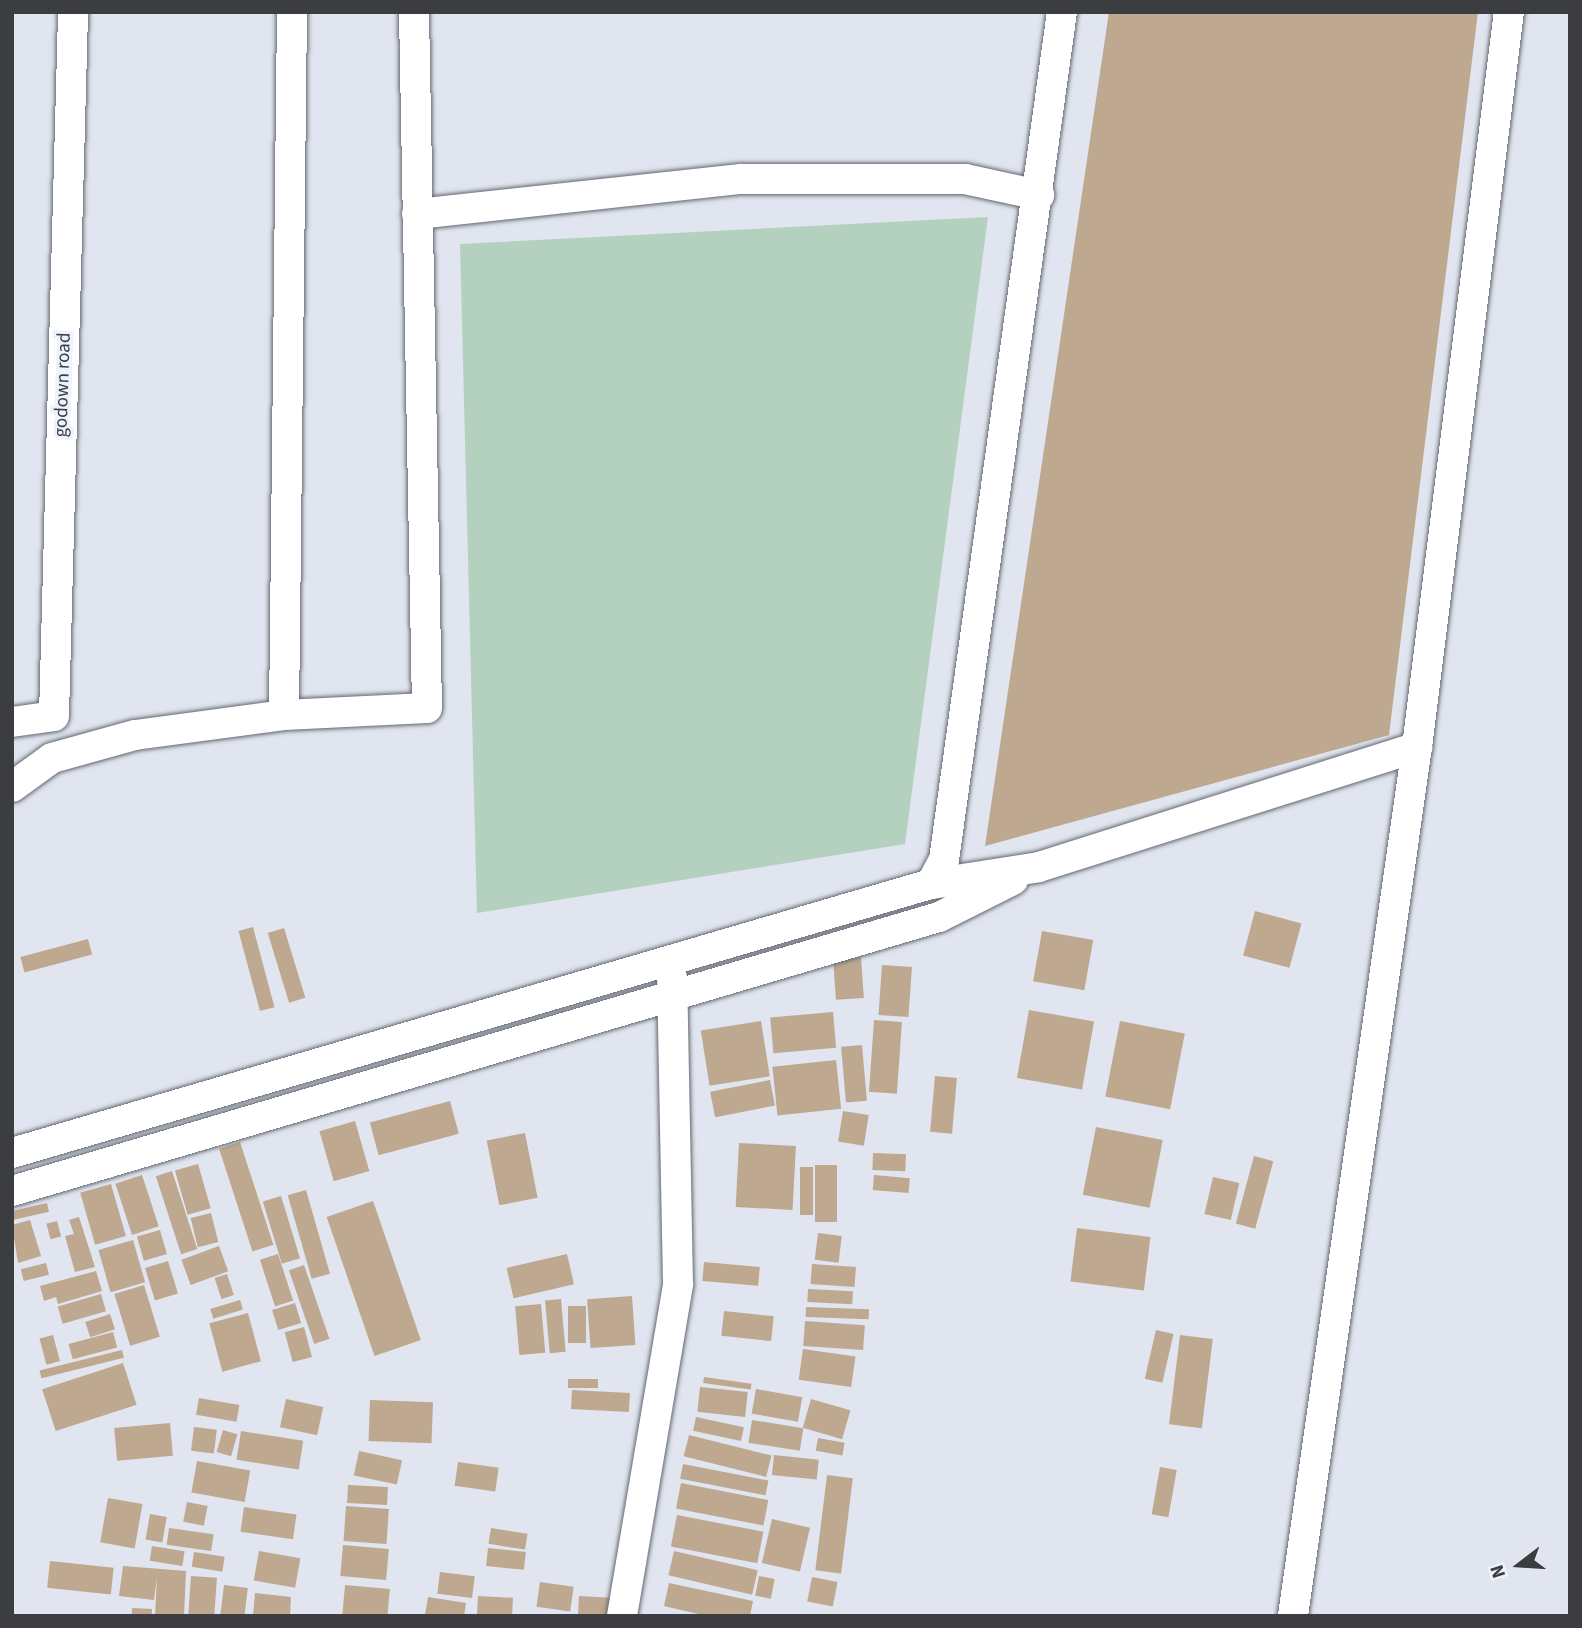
<!DOCTYPE html>
<html>
<head>
<meta charset="utf-8">
<style>
  body { margin:0 }
  #map { position:relative; width:1582px; height:1628px; overflow:hidden; background:#e0e5ef; font-family:"Source Sans 3",sans-serif }
  div>[style] { position:absolute }
  [style*='--x'] { left:calc(var(--x)*1px); top:calc(var(--y)*1px); width:calc(var(--w)*1px); rotate:calc(var(--a)*1deg) }
  .green>* { inset:0; background:#b3d1be }
  .building>* { inset:0; background:#bea890; transform-origin:0 0 }
  .roads { filter:drop-shadow(0 0 2px #636870) drop-shadow(0 0 2px #636870) }
  .minor>* { height:30px; margin:-15px; padding:0 15px; transform-origin:15px; border-radius:15px; background:#fff }
  span { translate:-50% -50%; white-space:nowrap; text-align:center; line-height:1.15; -webkit-text-stroke:7px #edf3fc; paint-order:stroke }
  .street-label { font-size:19px; color:#3b3d41 }
  .frame { position:absolute; inset:0; border:14px solid #3b3d41; pointer-events:none }
  .north { position:absolute; left:1484px; top:1530px; width:70px; height:70px; -webkit-text-stroke:5px #edf3fc; paint-order:stroke; rotate:253deg; font-size:19px; font-weight:700; line-height:28px; text-align:center; color:#3b3d41 }
  .north::after { content:''; display:block; margin:auto; width:24px; height:32px; background:#3b3d41; clip-path:polygon(50% 0,100% 100%,50% 72%,0 100%) }
</style>
</head>
<body>
<div id="map">
  <div class="green">
    <i style="clip-path:polygon(988px 217px,905px 844px,477px 913px,460px 244px)"></i>
  </div>
  <div class="building">
    <i style="clip-path:polygon(1109px 12px,1478px 12px,1389px 735px,985px 846px)"></i>
    <i style="left:1255px;top:911px;width:48px;height:46px;rotate:15deg"></i>
    <i style="left:253px;top:927px;width:83px;height:15px;rotate:75deg"></i>
    <i style="left:284px;top:928px;width:73px;height:17px;rotate:73deg"></i>
    <i style="left:1042px;top:931px;width:52px;height:51px;rotate:10deg"></i>
    <i style="left:88px;top:939px;width:16px;height:70px;rotate:75deg"></i>
    <i style="left:861px;top:957px;width:41px;height:28px;rotate:86deg"></i>
    <i style="left:882px;top:965px;width:30px;height:50px;rotate:4deg"></i>
    <i style="left:1029px;top:1010px;width:66px;height:69px;rotate:10deg"></i>
    <i style="left:833px;top:1012px;width:36px;height:63px;rotate:85deg"></i>
    <i style="left:874px;top:1020px;width:28px;height:72px;rotate:4deg"></i>
    <i style="left:761px;top:1021px;width:56px;height:61px;rotate:81deg"></i>
    <i style="left:1120px;top:1021px;width:66px;height:77px;rotate:11deg"></i>
    <i style="left:862px;top:1045px;width:56px;height:21px;rotate:85deg"></i>
    <i style="left:836px;top:1060px;width:49px;height:64px;rotate:84deg"></i>
    <i style="left:935px;top:1076px;width:22px;height:56px;rotate:5deg"></i>
    <i style="left:770px;top:1080px;width:26px;height:61px;rotate:79deg"></i>
    <i style="left:450px;top:1101px;width:34px;height:83px;rotate:75deg"></i>
    <i style="left:843px;top:1111px;width:26px;height:31px;rotate:9deg"></i>
    <i style="left:355px;top:1121px;width:52px;height:37px;rotate:74deg"></i>
    <i style="left:1096px;top:1127px;width:68px;height:69px;rotate:11deg"></i>
    <i style="left:525px;top:1133px;width:66px;height:39px;rotate:79deg"></i>
    <i style="left:240px;top:1142px;width:108px;height:22px;rotate:72deg"></i>
    <i style="left:739px;top:1143px;width:57px;height:64px;rotate:3deg"></i>
    <i style="left:873px;top:1153px;width:33px;height:17px;rotate:2deg"></i>
    <i style="left:1254px;top:1156px;width:20px;height:70px;rotate:15deg"></i>
    <i style="left:198px;top:1164px;width:46px;height:24px;rotate:74deg"></i>
    <i style="left:815px;top:1165px;width:22px;height:57px"></i>
    <i style="left:800px;top:1167px;width:13px;height:48px"></i>
    <i style="left:172px;top:1171px;width:82px;height:17px;rotate:72deg"></i>
    <i style="left:142px;top:1175px;width:54px;height:28px;rotate:72deg"></i>
    <i style="left:874px;top:1175px;width:36px;height:15px;rotate:5deg"></i>
    <i style="left:1213px;top:1177px;width:27px;height:38px;rotate:13deg"></i>
    <i style="left:111px;top:1184px;width:54px;height:32px;rotate:74deg"></i>
    <i style="left:306px;top:1190px;width:87px;height:19px;rotate:74deg"></i>
    <i style="left:281px;top:1196px;width:65px;height:19px;rotate:73deg"></i>
    <i style="left:373px;top:1201px;width:147px;height:49px;rotate:71deg"></i>
    <i style="left:47px;top:1203px;width:9px;height:36px;rotate:77deg"></i>
    <i style="left:211px;top:1213px;width:30px;height:21px;rotate:76deg"></i>
    <i style="clip-path:polygon(79px 1217px,95px 1267px,75px 1272px,65px 1236px,74px 1234px,69px 1220px)"></i>
    <i style="clip-path:polygon(30px 1220px,41px 1256px,18px 1263px,12px 1225px)"></i>
    <i style="left:57px;top:1221px;width:16px;height:11px;rotate:75deg"></i>
    <i style="left:1077px;top:1228px;width:74px;height:54px;rotate:7deg"></i>
    <i style="left:160px;top:1230px;width:25px;height:24px;rotate:74deg"></i>
    <i style="left:818px;top:1233px;width:24px;height:27px;rotate:7deg"></i>
    <i style="left:133px;top:1240px;width:44px;height:36px;rotate:74deg"></i>
    <i style="left:219px;top:1246px;width:27px;height:40px;rotate:70deg"></i>
    <i style="left:278px;top:1254px;width:49px;height:19px;rotate:72deg"></i>
    <i style="left:567px;top:1254px;width:31px;height:62px;rotate:77deg"></i>
    <i style="left:168px;top:1261px;width:34px;height:24px;rotate:73deg"></i>
    <i style="left:704px;top:1262px;width:56px;height:19px;rotate:5deg"></i>
    <i style="left:46px;top:1263px;width:12px;height:26px;rotate:76deg"></i>
    <i style="left:812px;top:1264px;width:44px;height:20px;rotate:4deg"></i>
    <i style="left:304px;top:1265px;width:78px;height:16px;rotate:71deg"></i>
    <i style="clip-path:polygon(96px 1271px,102px 1291px,58px 1304px,56px 1297px,44px 1301px,40px 1286px)"></i>
    <i style="left:227px;top:1274px;width:22px;height:13px;rotate:72deg"></i>
    <i style="left:144px;top:1285px;width:54px;height:31px;rotate:73deg"></i>
    <i style="left:808px;top:1289px;width:45px;height:13px;rotate:3deg"></i>
    <i style="left:101px;top:1294px;width:18px;height:45px;rotate:74deg"></i>
    <i style="left:632px;top:1296px;width:49px;height:45px;rotate:86deg"></i>
    <i style="left:561px;top:1299px;width:53px;height:16px;rotate:85deg"></i>
    <i style="left:240px;top:1300px;width:10px;height:31px;rotate:73deg"></i>
    <i style="left:295px;top:1303px;width:21px;height:24px;rotate:73deg"></i>
    <i style="left:541px;top:1304px;width:49px;height:26px;rotate:85deg"></i>
    <i style="left:568px;top:1306px;width:18px;height:37px"></i>
    <i style="left:806px;top:1307px;width:63px;height:10px;rotate:2deg"></i>
    <i style="left:724px;top:1311px;width:50px;height:25px;rotate:6deg"></i>
    <i style="left:248px;top:1313px;width:50px;height:40px;rotate:75deg"></i>
    <i style="left:110px;top:1314px;width:16px;height:26px;rotate:72deg"></i>
    <i style="left:805px;top:1321px;width:60px;height:25px;rotate:4deg"></i>
    <i style="left:304px;top:1327px;width:31px;height:20px;rotate:75deg"></i>
    <i style="left:1156px;top:1330px;width:18px;height:50px;rotate:13deg"></i>
    <i style="left:113px;top:1332px;width:16px;height:46px;rotate:75deg"></i>
    <i style="left:53px;top:1335px;width:27px;height:14px;rotate:75deg"></i>
    <i style="left:1180px;top:1335px;width:33px;height:90px;rotate:7deg"></i>
    <i style="left:803px;top:1349px;width:53px;height:31px;rotate:8deg"></i>
    <i style="left:122px;top:1350px;width:8px;height:85px;rotate:76deg"></i>
    <i style="left:123px;top:1363px;width:44px;height:85px;rotate:72deg"></i>
    <i style="left:704px;top:1377px;width:48px;height:6px;rotate:8deg"></i>
    <i style="left:568px;top:1379px;width:30px;height:9px"></i>
    <i style="left:700px;top:1387px;width:48px;height:25px;rotate:6deg"></i>
    <i style="left:756px;top:1389px;width:47px;height:25px;rotate:10deg"></i>
    <i style="left:572px;top:1390px;width:58px;height:19px;rotate:3deg"></i>
    <i style="left:199px;top:1398px;width:41px;height:17px;rotate:10deg"></i>
    <i style="left:286px;top:1399px;width:38px;height:29px;rotate:12deg"></i>
    <i style="left:811px;top:1399px;width:41px;height:30px;rotate:16deg"></i>
    <i style="left:370px;top:1400px;width:63px;height:41px;rotate:2deg"></i>
    <i style="left:696px;top:1417px;width:49px;height:14px;rotate:12deg"></i>
    <i style="left:752px;top:1420px;width:52px;height:23px;rotate:9deg"></i>
    <i style="left:170px;top:1423px;width:33px;height:56px;rotate:85deg"></i>
    <i style="left:194px;top:1427px;width:23px;height:24px;rotate:7deg"></i>
    <i style="left:223px;top:1430px;width:15px;height:23px;rotate:16deg"></i>
    <i style="left:241px;top:1431px;width:63px;height:29px;rotate:9deg"></i>
    <i style="left:689px;top:1435px;width:85px;height:22px;rotate:14deg"></i>
    <i style="left:818px;top:1438px;width:27px;height:13px;rotate:10deg"></i>
    <i style="left:359px;top:1451px;width:44px;height:25px;rotate:12deg"></i>
    <i style="left:774px;top:1455px;width:45px;height:20px;rotate:6deg"></i>
    <i style="left:197px;top:1461px;width:54px;height:32px;rotate:10deg"></i>
    <i style="left:458px;top:1462px;width:41px;height:24px;rotate:8deg"></i>
    <i style="left:683px;top:1464px;width:87px;height:15px;rotate:11deg"></i>
    <i style="left:1160px;top:1467px;width:17px;height:48px;rotate:10deg"></i>
    <i style="left:827px;top:1475px;width:26px;height:96px;rotate:7deg"></i>
    <i style="left:681px;top:1483px;width:89px;height:26px;rotate:11deg"></i>
    <i style="left:348px;top:1485px;width:40px;height:18px;rotate:3deg"></i>
    <i style="left:108px;top:1498px;width:35px;height:45px;rotate:10deg"></i>
    <i style="left:187px;top:1502px;width:21px;height:20px;rotate:11deg"></i>
    <i style="left:346px;top:1506px;width:43px;height:35px;rotate:4deg"></i>
    <i style="left:244px;top:1507px;width:53px;height:25px;rotate:8deg"></i>
    <i style="left:150px;top:1514px;width:17px;height:26px;rotate:10deg"></i>
    <i style="left:677px;top:1515px;width:88px;height:32px;rotate:11deg"></i>
    <i style="left:772px;top:1519px;width:39px;height:45px;rotate:13deg"></i>
    <i style="left:169px;top:1528px;width:45px;height:17px;rotate:8deg"></i>
    <i style="left:491px;top:1528px;width:37px;height:16px;rotate:9deg"></i>
    <i style="left:343px;top:1545px;width:46px;height:31px;rotate:5deg"></i>
    <i style="left:152px;top:1546px;width:33px;height:15px;rotate:9deg"></i>
    <i style="left:488px;top:1548px;width:38px;height:18px;rotate:6deg"></i>
    <i style="left:259px;top:1551px;width:42px;height:30px;rotate:10deg"></i>
    <i style="left:674px;top:1551px;width:86px;height:25px;rotate:13deg"></i>
    <i style="left:194px;top:1552px;width:31px;height:15px;rotate:9deg"></i>
    <i style="left:50px;top:1561px;width:64px;height:27px;rotate:6deg"></i>
    <i style="clip-path:polygon(123px 1566px,186px 1571px,184px 1616px,155px 1616px,157px 1577px,154px 1600px,119px 1596px)"></i>
    <i style="left:440px;top:1572px;width:35px;height:22px;rotate:7deg"></i>
    <i style="left:191px;top:1576px;width:26px;height:40px;rotate:4deg"></i>
    <i style="left:759px;top:1576px;width:16px;height:20px;rotate:11deg"></i>
    <i style="left:812px;top:1577px;width:26px;height:25px;rotate:11deg"></i>
    <i style="left:540px;top:1582px;width:34px;height:25px;rotate:8deg"></i>
    <i style="clip-path:polygon(669px 1583px,753px 1601px,750px 1616px,707px 1616px,664px 1606px)"></i>
    <i style="left:224px;top:1585px;width:24px;height:31px;rotate:7deg"></i>
    <i style="left:345px;top:1585px;width:45px;height:30px;rotate:5deg"></i>
    <i style="clip-path:polygon(255px 1593px,291px 1597px,290px 1616px,253px 1616px)"></i>
    <i style="left:478px;top:1596px;width:35px;height:20px;rotate:3deg"></i>
    <i style="left:579px;top:1596px;width:37px;height:19px;rotate:3deg"></i>
    <i style="clip-path:polygon(428px 1597px,466px 1603px,464px 1616px,425px 1615px)"></i>
    <i style="left:132px;top:1608px;width:20px;height:8px;rotate:3deg"></i>
  </div>
  <div class="roads">
    <div class="minor">
      <i style="--x:417;--y:214;--w:326;--a:-6.2"></i>
      <i style="--x:741;--y:179;--w:224;--a:0"></i>
      <i style="--x:965;--y:179;--w:76;--a:12.2"></i>
      <i style="--x:284;--y:715;--w:703;--a:-89.35"></i>
      <i style="--x:12;--y:722;--w:42;--a:-8.1"></i>
      <i style="--x:54;--y:716;--w:704;--a:-88.45"></i>
      <i style="--x:12;--y:787;--w:49;--a:-35.9"></i>
      <i style="--x:52;--y:758;--w:86;--a:-15.5"></i>
      <i style="--x:135;--y:735;--w:150;--a:-7.6"></i>
      <i style="--x:284;--y:715;--w:143;--a:-2.8"></i>
      <i style="--x:427;--y:708;--w:696;--a:-91.07"></i>
      <i style="--x:931;--y:884;--w:27;--a:-62"></i>
      <i style="--x:944;--y:860;--w:856;--a:-82.08"></i>
      <i style="--x:12;--y:1153;--w:958;--a:-16.32"></i>
      <i style="--x:931;--y:884;--w:109;--a:-8.9"></i>
      <i style="--x:1039;--y:867;--w:397;--a:-17.6"></i>
      <i style="--x:12;--y:1191;--w:967;--a:-16.47"></i>
      <i style="--x:939;--y:917;--w:83;--a:-26.6"></i>
      <i style="--x:622;--y:1616;--w:337;--a:-80.4"></i>
      <i style="--x:678;--y:1284;--w:307;--a:-91.1"></i>
      <i style="--x:1293;--y:1616;--w:878;--a:-81.88"></i>
      <i style="--x:1417;--y:747;--w:741;--a:-82.87"></i>
    </div>
  </div>
  <div class="street-label">
    <span style="left:63px;top:385px;rotate:-88deg">godown road</span>
  </div>
  <div class="frame"></div>
  <div class="north">N</div>
</div>
</body>
</html>
